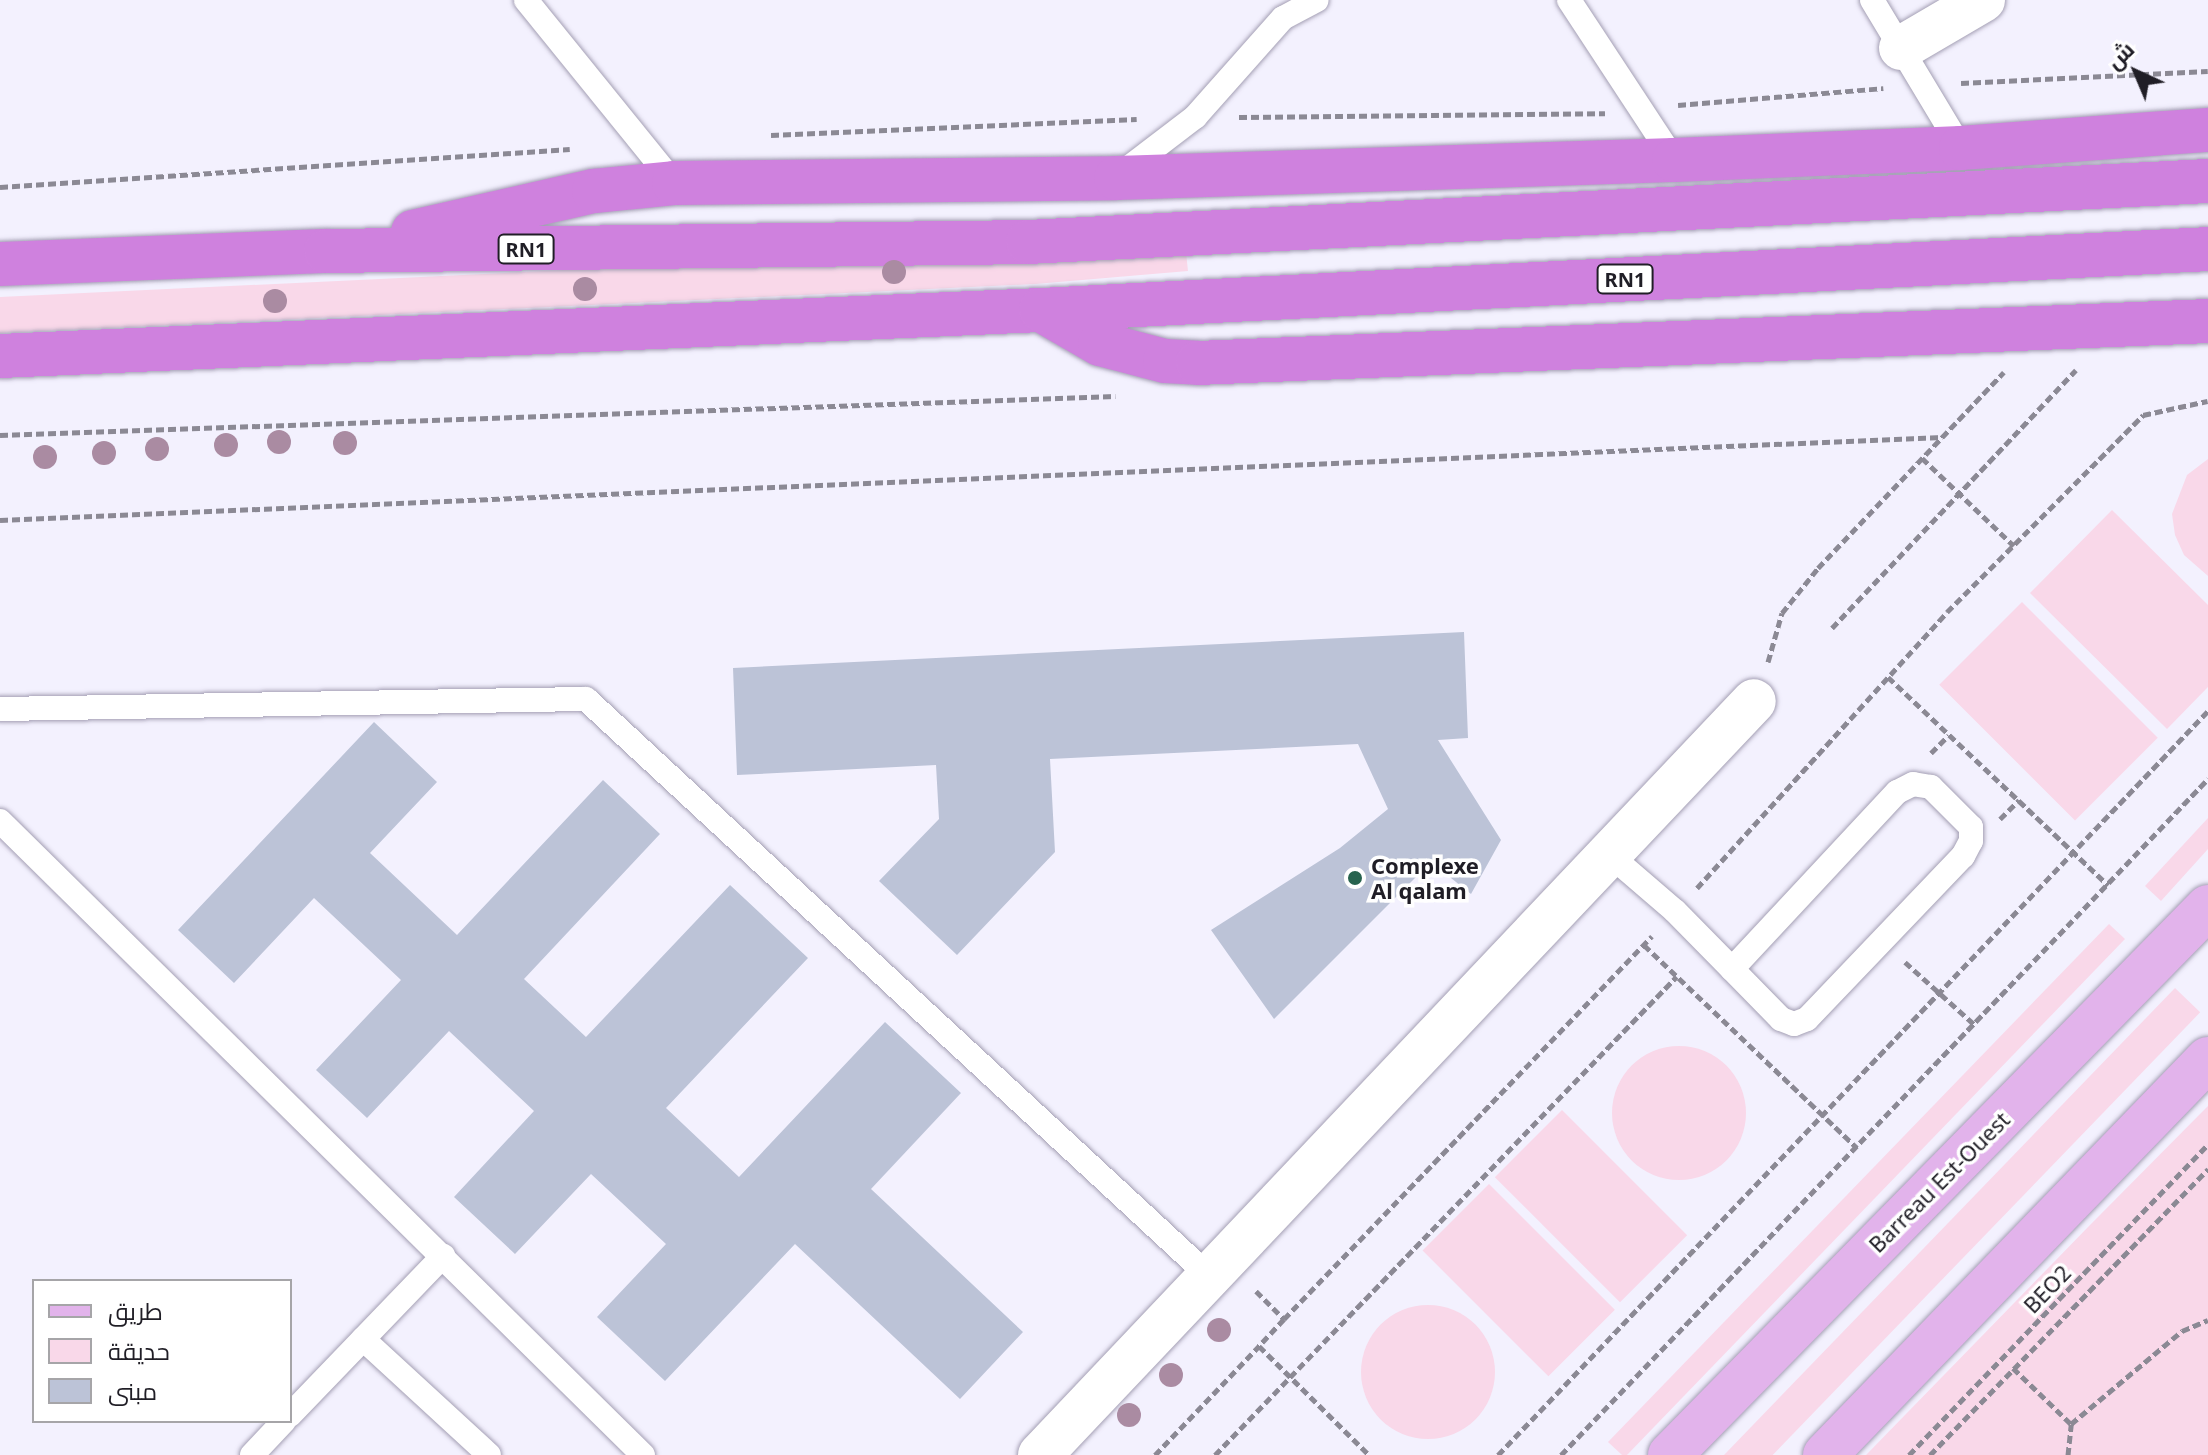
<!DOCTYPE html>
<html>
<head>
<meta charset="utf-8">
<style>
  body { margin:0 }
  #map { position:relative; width:2208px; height:1455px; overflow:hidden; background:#f3f1fe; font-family:"Noto Sans",Cairo,sans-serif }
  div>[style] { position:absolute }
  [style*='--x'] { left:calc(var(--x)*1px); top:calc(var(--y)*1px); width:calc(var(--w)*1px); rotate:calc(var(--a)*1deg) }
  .green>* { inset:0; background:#f9d8e9; transform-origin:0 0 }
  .round { border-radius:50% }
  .building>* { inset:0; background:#bcc3d7 }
  .path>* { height:5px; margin-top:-2.5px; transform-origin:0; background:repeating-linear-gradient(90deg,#8b8994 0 8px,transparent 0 12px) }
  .roads { filter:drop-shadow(0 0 2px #a49fb4) drop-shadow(0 0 2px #a49fb4) }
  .lane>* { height:24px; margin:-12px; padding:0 12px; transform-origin:12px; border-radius:12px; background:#fff }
  .street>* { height:44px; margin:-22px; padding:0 22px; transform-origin:22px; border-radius:22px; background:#fff }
  .primary>* { height:44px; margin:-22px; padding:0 22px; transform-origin:22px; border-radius:22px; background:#e2b3eb }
  .highway>* { height:44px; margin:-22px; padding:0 22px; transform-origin:22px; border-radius:22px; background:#cf81de }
  .trees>* { width:24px; height:24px; margin:-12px; border-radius:50%; background:#aa8ba2 }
  .dots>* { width:22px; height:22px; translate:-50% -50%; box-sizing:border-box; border:4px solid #fff; border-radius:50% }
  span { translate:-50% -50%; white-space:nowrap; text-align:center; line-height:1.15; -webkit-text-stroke:7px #fff; paint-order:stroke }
  .shield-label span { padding:2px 6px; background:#fff; border:2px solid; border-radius:6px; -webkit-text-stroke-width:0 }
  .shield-label { font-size:20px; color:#201e26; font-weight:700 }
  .poi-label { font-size:22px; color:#201e26; font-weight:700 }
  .left { translate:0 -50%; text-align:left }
  .street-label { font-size:22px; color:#201e26 }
  .legend { position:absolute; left:32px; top:1279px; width:260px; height:144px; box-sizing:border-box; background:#fff; border:2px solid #a6a5a8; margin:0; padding:10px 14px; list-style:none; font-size:24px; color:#201e26 }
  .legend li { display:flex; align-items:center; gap:16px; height:40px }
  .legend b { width:40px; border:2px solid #a6a5a8 }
  .north { position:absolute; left:2096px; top:32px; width:80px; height:80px; -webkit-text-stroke:6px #fff; paint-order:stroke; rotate:316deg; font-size:22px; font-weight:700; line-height:32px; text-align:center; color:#201e26 }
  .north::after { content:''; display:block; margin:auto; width:28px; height:36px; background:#201e26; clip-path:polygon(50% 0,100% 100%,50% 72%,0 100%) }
</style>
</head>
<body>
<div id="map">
  <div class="green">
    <i style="clip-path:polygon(1186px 252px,1188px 271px,1035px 284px,0 333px,0 297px,880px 255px)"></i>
    <i style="clip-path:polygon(2208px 459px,2208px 576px,2184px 555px,2175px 535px,2172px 514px,2187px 475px)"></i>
    <i style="clip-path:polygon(2112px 510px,2208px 605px,2208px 687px,2167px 729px,2030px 593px)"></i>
    <i style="left:2022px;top:602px;width:192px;height:117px;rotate:45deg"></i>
    <i style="clip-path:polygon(2208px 818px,2208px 849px,2161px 901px,2145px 886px)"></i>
    <i style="clip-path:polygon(2109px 924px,2125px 939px,1627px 1455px,1622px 1455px,1608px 1442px)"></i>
    <i style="left:2175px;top:988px;width:35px;height:650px;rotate:44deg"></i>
    <i class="round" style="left:1612px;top:1046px;width:134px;height:134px"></i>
    <i style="clip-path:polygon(2208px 1106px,2208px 1455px,1866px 1455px,2090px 1225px)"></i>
    <i style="left:1562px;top:1110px;width:177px;height:95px;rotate:45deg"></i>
    <i style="left:1489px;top:1184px;width:178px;height:94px;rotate:45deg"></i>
    <i class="round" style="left:1361px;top:1305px;width:134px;height:134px"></i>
  </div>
  <div class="building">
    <i style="clip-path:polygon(1464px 632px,1468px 738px,1438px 740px,1501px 840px,1471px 894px,1431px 862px,1274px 1019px,1211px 930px,1340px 848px,1388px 809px,1358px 744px,1050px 759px,1055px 852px,957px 955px,879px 881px,939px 819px,936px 765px,737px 775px,733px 668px)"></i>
    <i style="clip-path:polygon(374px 722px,437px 782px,370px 853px,457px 935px,603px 780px,660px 834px,524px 979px,586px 1037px,730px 885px,808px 958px,666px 1108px,739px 1177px,885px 1022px,961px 1093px,871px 1189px,1023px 1332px,960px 1399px,795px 1244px,665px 1381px,597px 1317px,666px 1244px,591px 1174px,515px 1254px,454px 1197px,534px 1111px,449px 1031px,367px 1118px,316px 1070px,401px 980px,314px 898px,234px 983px,178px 930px)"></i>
  </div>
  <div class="path">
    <i style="--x:1961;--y:83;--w:247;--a:-2.8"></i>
    <i style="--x:1678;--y:105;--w:206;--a:-4.7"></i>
    <i style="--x:1239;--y:117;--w:366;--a:-0.6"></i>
    <i style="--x:771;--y:135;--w:366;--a:-2.5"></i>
    <i style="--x:0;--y:187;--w:571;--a:-3.81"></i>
    <i style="--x:0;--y:435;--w:1116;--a:-2"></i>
    <i style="--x:1922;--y:458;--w:127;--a:43.7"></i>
    <i style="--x:0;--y:520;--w:1944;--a:-2.45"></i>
    <i style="--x:1832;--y:628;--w:355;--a:-46.6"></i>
    <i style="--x:1768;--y:662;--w:51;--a:-74.1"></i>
    <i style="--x:1782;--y:613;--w:58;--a:-51.3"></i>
    <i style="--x:1818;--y:568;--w:270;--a:-46.5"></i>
    <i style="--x:1888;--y:677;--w:303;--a:43.4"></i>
    <i style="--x:1931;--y:753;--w:25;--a:-45"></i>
    <i style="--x:2000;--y:819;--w:27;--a:-45"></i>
    <i style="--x:1697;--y:888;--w:372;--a:-47.8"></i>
    <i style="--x:1947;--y:612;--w:278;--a:-45.1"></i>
    <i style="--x:2143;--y:415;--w:66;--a:-12.2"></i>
    <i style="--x:1644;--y:945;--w:294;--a:43.6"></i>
    <i style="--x:1905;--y:962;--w:94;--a:42"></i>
    <i style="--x:1256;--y:1291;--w:40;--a:45"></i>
    <i style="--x:1284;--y:1319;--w:37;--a:133"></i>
    <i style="--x:1259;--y:1346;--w:155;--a:44.7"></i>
    <i style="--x:1284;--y:1319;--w:531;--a:-46.14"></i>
    <i style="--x:2013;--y:1368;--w:81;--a:44"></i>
    <i style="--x:1155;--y:1455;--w:151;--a:-46.3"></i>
    <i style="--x:1215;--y:1455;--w:665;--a:-46.03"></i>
    <i style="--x:1498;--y:1455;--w:1028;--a:-46.34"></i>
    <i style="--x:1561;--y:1455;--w:936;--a:-46.26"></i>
    <i style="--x:1909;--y:1455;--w:431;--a:-46.1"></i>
    <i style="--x:1930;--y:1455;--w:399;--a:-45.8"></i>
    <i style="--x:2068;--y:1455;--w:31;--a:-84"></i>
    <i style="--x:2071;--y:1424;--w:145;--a:-40"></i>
    <i style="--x:2182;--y:1331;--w:28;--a:-23"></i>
  </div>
  <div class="roads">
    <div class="lane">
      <i style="--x:526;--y:0;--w:235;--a:51"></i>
      <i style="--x:1569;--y:0;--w:191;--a:56.7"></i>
      <i style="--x:1872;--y:0;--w:173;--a:59"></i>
      <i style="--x:1123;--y:172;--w:91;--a:-37.4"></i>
      <i style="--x:1195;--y:117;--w:132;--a:-48.4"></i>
      <i style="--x:1283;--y:18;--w:38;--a:-28"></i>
      <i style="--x:0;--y:709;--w:586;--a:-0.98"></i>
      <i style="--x:586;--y:699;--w:851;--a:42.81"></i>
      <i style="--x:0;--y:821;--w:903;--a:44.6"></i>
      <i style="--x:1611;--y:856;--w:84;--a:40.7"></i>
      <i style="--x:1675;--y:911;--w:81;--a:45.5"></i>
      <i style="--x:1732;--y:969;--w:70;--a:45.6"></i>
      <i style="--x:1781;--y:1019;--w:14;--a:21"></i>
      <i style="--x:1794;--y:1024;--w:14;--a:-21"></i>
      <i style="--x:1807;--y:1019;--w:226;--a:-46.3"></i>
      <i style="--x:1963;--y:856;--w:17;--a:-62"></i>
      <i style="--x:1971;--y:841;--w:14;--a:-90"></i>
      <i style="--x:1971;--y:827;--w:57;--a:-135"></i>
      <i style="--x:1931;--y:787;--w:18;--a:-171"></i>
      <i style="--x:1913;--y:784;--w:18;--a:153"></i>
      <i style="--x:1897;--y:792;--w:242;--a:133"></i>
      <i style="--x:363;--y:1339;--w:171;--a:42.6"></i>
      <i style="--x:290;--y:1415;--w:221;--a:-46.1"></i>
      <i style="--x:252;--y:1455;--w:47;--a:-46.7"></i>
    </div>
    <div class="street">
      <i style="--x:1901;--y:48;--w:95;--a:-30.3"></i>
      <i style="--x:1040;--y:1455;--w:1038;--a:-46.56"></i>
    </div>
    <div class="primary">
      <i style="--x:1670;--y:1455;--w:768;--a:-45.53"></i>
      <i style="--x:1825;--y:1455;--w:551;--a:-45.96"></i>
    </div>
    <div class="highway">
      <i style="--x:413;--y:232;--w:186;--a:-12.8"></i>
      <i style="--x:594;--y:191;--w:80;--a:-5.7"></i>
      <i style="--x:674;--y:183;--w:442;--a:-0.6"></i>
      <i style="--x:1116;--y:178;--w:558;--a:-1.85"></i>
      <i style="--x:1674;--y:160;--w:287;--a:-2.4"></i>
      <i style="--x:1961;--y:148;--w:248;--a:-4.2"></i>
      <i style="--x:0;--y:264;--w:326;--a:-2.3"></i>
      <i style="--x:326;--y:251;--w:702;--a:-0.73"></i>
      <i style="--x:1028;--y:242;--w:1182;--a:-2.96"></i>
      <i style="--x:1041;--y:310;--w:68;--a:30"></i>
      <i style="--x:1100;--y:344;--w:67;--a:14.7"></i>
      <i style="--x:1165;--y:361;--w:33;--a:3"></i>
      <i style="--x:1198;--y:363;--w:1011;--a:-2.38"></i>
      <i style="--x:0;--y:356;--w:1042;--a:-2.53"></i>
      <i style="--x:1041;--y:310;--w:1169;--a:-2.99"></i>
    </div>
  </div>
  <div class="trees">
    <i style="left:894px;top:272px"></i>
    <i style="left:585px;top:289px"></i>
    <i style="left:275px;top:301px"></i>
    <i style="left:279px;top:442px"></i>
    <i style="left:345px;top:443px"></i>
    <i style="left:226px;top:445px"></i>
    <i style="left:157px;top:449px"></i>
    <i style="left:104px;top:453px"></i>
    <i style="left:45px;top:457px"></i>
    <i style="left:1219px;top:1330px"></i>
    <i style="left:1171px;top:1375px"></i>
    <i style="left:1129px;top:1415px"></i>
  </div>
  <div class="dots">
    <i style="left:1355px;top:878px;background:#27634e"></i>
  </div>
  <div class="shield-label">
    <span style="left:526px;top:249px">RN1</span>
    <span style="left:1625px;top:279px">RN1</span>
  </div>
  <div class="poi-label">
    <span class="left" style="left:1371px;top:878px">Complexe<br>Al qalam</span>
  </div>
  <div class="street-label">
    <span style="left:1939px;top:1182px;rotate:-45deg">Barreau Est-Ouest</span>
    <span style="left:2047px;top:1289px;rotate:-46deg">BEO2</span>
  </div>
  <ul class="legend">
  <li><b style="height:10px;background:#e2b3eb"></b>طريق</li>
  <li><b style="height:22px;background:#f9d8e9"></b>حديقة</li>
  <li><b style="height:22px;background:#bcc3d7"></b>مبنى</li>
  </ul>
  <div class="north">ش</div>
</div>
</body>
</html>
